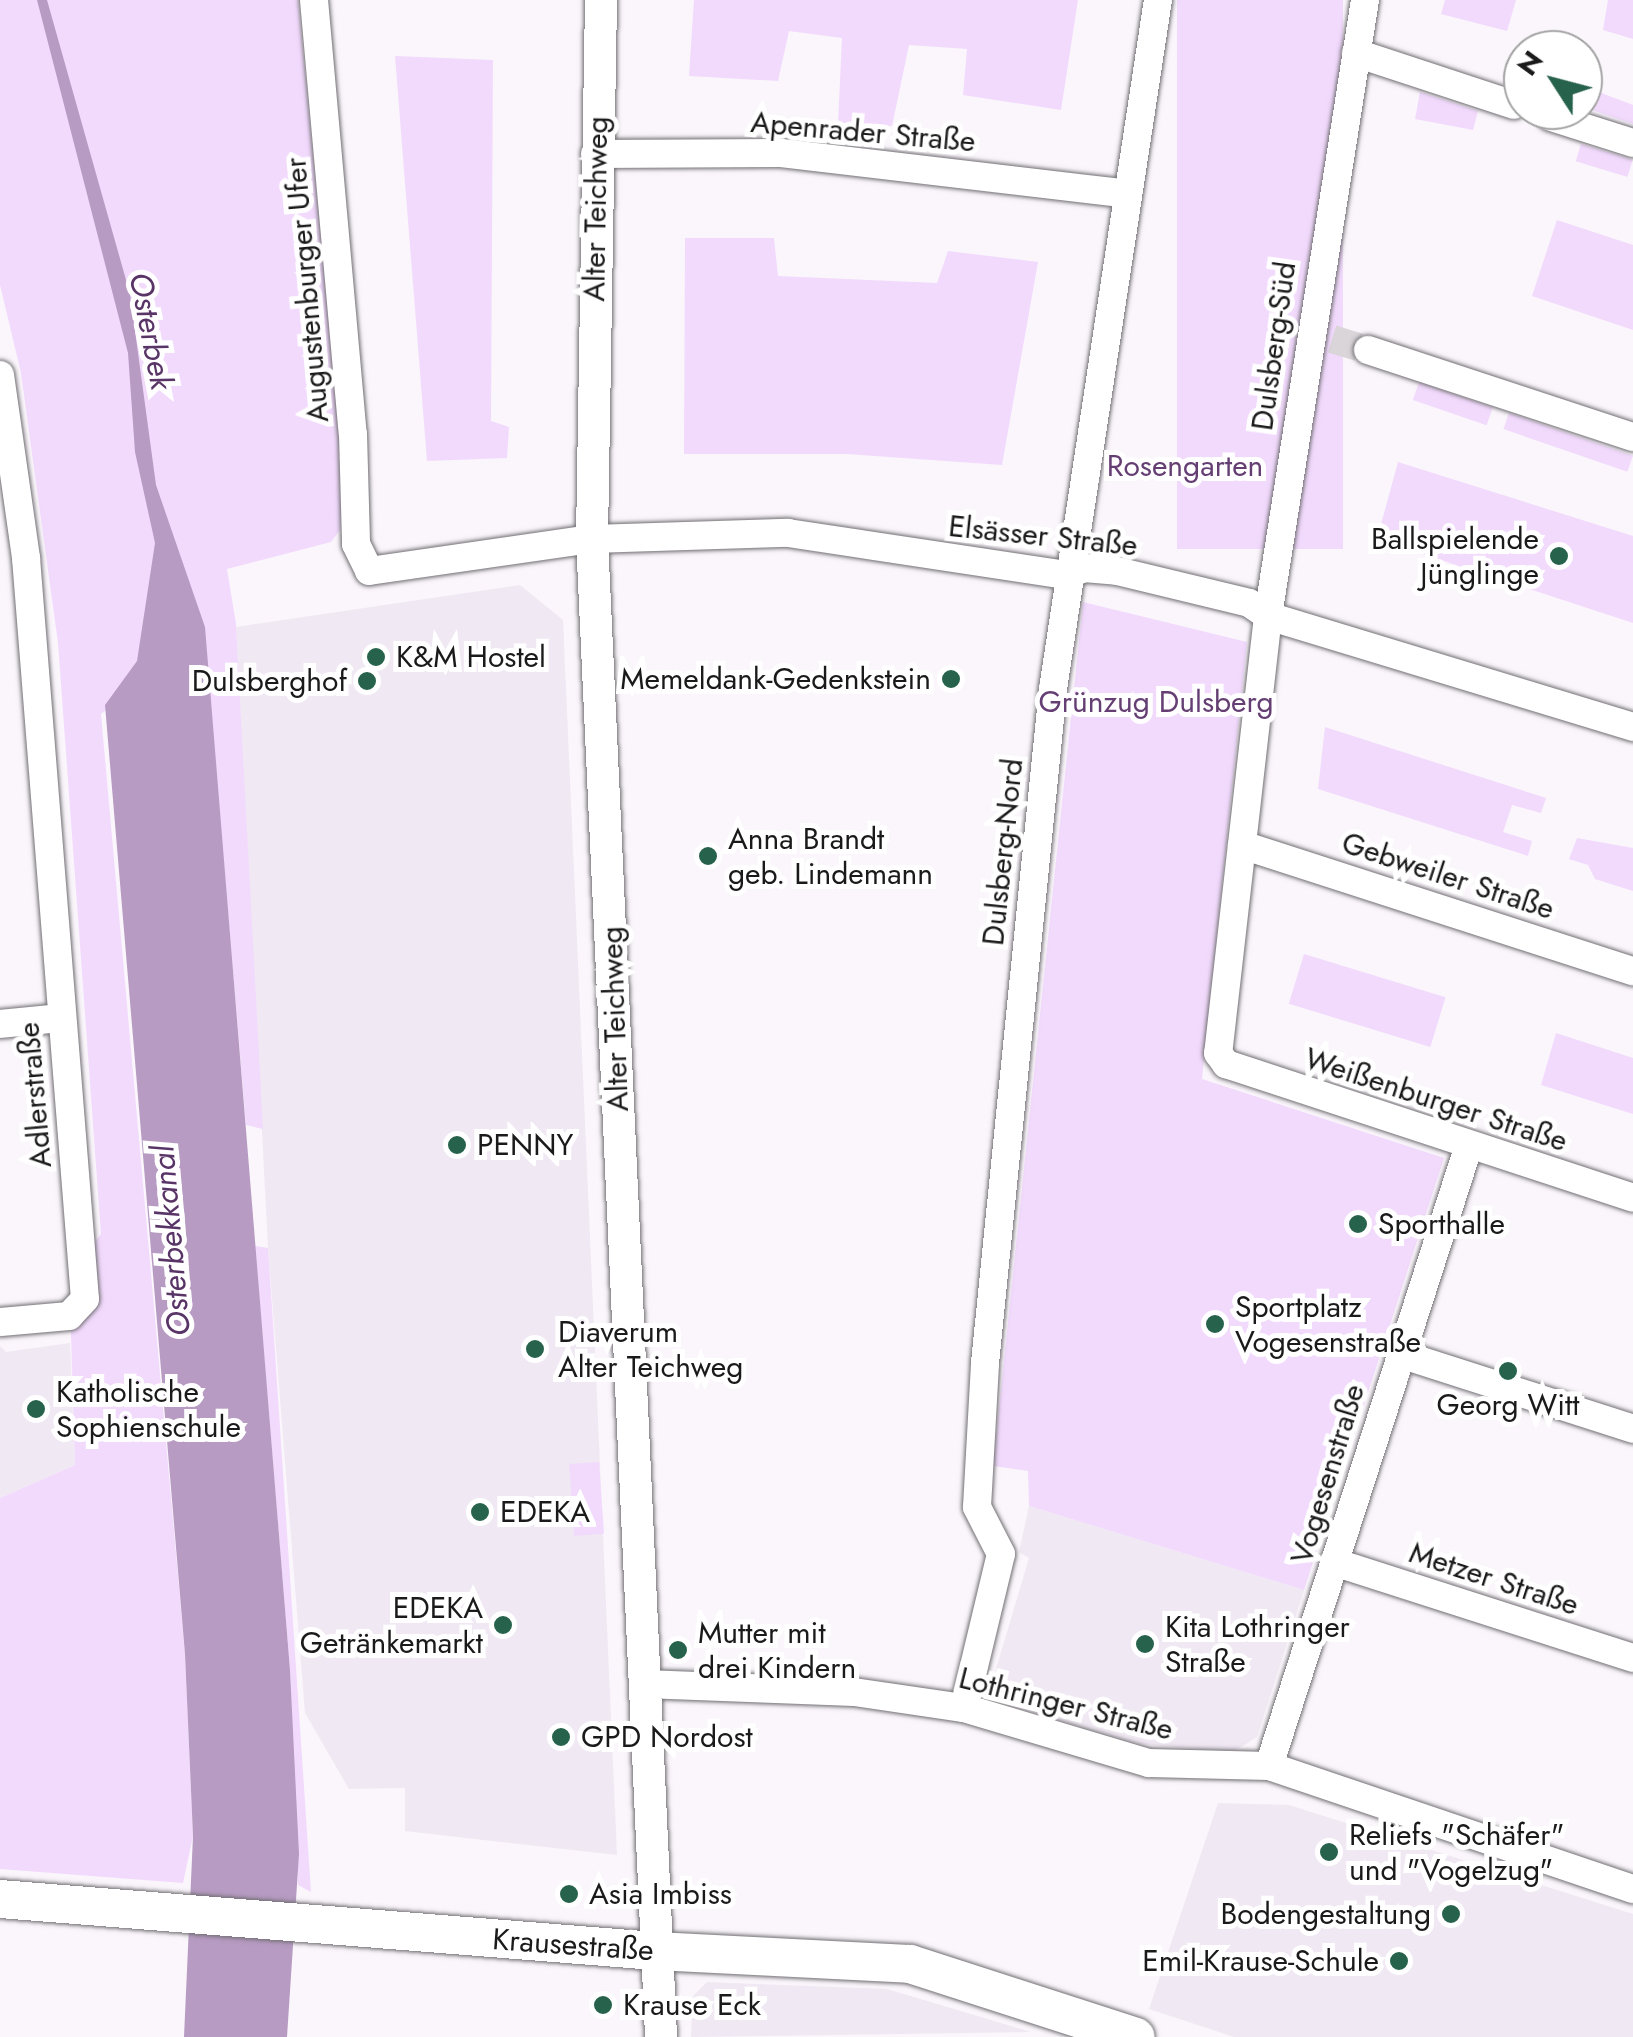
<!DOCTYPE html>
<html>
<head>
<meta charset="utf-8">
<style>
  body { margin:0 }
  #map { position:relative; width:1633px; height:2037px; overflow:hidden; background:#faf6fb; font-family:Jost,sans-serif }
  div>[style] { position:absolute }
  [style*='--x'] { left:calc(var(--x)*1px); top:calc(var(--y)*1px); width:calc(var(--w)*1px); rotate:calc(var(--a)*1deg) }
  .built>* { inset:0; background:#f0e8f3 }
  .green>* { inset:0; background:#f2dafd; transform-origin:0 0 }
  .water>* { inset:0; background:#b79bc2 }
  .minor-tunnel>* { height:28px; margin-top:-14px; transform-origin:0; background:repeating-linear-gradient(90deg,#d9d5d9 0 28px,transparent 0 42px) }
  .roads { filter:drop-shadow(0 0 2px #726f74) drop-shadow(0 0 2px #726f74) }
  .minor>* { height:28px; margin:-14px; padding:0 14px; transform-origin:14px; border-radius:14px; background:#fff }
  .tertiary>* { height:32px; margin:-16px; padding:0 16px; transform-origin:16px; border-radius:16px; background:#fff }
  .secondary>* { height:38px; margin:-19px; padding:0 19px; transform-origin:19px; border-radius:19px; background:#fff }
  .dots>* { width:28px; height:28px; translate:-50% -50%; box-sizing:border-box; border:5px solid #fff; border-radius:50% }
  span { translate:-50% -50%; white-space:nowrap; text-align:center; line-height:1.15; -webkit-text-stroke:10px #fff; paint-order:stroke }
  .street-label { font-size:30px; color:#1b1a1b }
  .park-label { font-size:30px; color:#653f73 }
  .poi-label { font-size:30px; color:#1b1a1b }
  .right { translate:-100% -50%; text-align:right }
  .left { translate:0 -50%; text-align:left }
  .water-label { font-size:32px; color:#593467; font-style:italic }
  .north { position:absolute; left:1503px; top:30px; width:100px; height:100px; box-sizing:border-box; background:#fff; border:2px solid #a4a3a4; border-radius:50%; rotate:306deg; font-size:28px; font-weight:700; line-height:40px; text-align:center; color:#1b1a1b }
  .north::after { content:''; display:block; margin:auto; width:35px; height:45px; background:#27624c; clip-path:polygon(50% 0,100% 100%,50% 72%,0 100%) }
</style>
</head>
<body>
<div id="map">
  <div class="built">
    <i style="clip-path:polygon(520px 585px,563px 620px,617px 1855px,405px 1831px,405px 1788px,349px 1789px,305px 1713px,268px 1248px,236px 627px)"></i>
    <i style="clip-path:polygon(70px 1343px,75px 1465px,0 1498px,0 1346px,6px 1352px)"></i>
    <i style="clip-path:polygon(1029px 1506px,1304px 1590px,1257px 1737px,1233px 1752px,1140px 1744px,987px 1699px,1029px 1558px,1019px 1552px)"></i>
    <i style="clip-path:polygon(1218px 1803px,1289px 1805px,1633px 1914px,1633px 2037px,1234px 2037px,1149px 2009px)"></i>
    <i style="clip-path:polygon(707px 1982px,887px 1989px,1031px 2032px,691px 2037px,693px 1996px)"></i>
  </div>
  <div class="green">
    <i style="clip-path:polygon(0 0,298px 0,344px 474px,340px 530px,331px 542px,227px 569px,236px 624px,263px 1129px,246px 1125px,204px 628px,101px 714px,185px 1654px,193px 1836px,183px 1883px,0 1869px,0 1498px,75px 1465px,69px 1272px,101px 1234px,58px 643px,21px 373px,0 285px)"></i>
    <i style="clip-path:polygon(694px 0,1078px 0,1061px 110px,963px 95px,967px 49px,909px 45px,892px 126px,838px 123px,842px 38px,789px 31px,778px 81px,689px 76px)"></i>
    <i style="left:1177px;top:0;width:166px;height:549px"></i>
    <i style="clip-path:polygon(1445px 0,1516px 0,1507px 31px,1441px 14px)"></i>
    <i style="clip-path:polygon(1608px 0,1633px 0,1633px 39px,1603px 30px)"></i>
    <i style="clip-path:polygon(395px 56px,493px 60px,491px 421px,509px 427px,507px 458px,427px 461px)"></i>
    <i style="clip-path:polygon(1583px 86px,1633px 105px,1633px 124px,1583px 107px)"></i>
    <i style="clip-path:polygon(1420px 92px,1478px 111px,1473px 130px,1415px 119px)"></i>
    <i style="left:1581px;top:144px;width:54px;height:18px;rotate:17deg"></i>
    <i style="clip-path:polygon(1557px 220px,1633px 245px,1633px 330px,1532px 296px)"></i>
    <i style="clip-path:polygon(685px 238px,774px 238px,778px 276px,937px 283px,948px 251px,1038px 262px,1002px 465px,847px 454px,684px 454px)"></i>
    <i style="left:1419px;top:382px;width:78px;height:19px;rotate:19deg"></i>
    <i style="left:1509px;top:413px;width:131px;height:17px;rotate:19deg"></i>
    <i style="clip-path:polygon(1398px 462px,1633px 536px,1633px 623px,1377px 539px)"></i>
    <i style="clip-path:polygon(1083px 602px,1247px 642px,1202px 1079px,1444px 1158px,1304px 1590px,1029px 1506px,1028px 1471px,993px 1466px)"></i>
    <i style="clip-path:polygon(1325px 727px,1546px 798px,1541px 813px,1512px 805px,1503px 832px,1532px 841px,1528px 856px,1318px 789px)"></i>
    <i style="clip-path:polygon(1577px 838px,1633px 848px,1633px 891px,1595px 879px,1588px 865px,1569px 859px)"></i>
    <i style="left:1304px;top:954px;width:148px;height:52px;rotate:17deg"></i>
    <i style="clip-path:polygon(1556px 1033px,1633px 1058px,1633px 1114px,1541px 1085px)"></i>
    <i style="clip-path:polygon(255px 1246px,268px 1248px,311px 1892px,298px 1885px,290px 1670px)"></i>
    <i style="left:599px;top:1462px;width:72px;height:30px;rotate:86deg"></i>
  </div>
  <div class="water">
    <i style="clip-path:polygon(37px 0,47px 0,130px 294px,156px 485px,205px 627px,290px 1670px,299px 1854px,287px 2037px,184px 2037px,193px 1836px,185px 1654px,105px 705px,137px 661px,155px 543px,135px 452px,128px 353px)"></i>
  </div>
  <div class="minor-tunnel">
    <i style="--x:1332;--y:339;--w:38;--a:17"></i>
  </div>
  <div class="roads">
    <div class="minor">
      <i style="--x:314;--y:0;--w:436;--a:84.9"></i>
      <i style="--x:353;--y:434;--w:110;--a:88.4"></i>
      <i style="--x:356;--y:544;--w:30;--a:64"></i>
      <i style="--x:369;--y:571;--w:225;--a:-8.2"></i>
      <i style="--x:592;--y:539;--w:196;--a:-1.8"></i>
      <i style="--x:788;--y:533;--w:282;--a:8.6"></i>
      <i style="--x:1067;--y:575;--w:18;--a:-22"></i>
      <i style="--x:1084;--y:568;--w:33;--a:5"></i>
      <i style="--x:1117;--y:571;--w:136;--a:13.6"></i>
      <i style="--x:1249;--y:603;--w:23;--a:34"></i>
      <i style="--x:1268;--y:616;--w:382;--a:16.9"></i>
      <i style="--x:1365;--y:0;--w:624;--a:98.95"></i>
      <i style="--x:1268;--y:616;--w:440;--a:96.5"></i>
      <i style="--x:1218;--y:1053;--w:14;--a:54"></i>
      <i style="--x:1226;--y:1064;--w:428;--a:18.2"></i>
      <i style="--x:1356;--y:53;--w:166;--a:18.2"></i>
      <i style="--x:1551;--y:117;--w:86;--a:17.6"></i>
      <i style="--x:595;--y:154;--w:186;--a:-0.3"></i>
      <i style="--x:781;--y:153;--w:345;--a:6.7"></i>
      <i style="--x:1368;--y:350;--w:279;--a:18.2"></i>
      <i style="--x:0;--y:375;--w:185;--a:81.9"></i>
      <i style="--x:26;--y:558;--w:743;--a:85.45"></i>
      <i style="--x:85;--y:1299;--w:23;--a:133"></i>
      <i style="--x:69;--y:1316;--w:69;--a:175"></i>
      <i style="--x:1242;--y:845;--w:411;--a:17.9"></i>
      <i style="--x:0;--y:1024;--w:61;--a:-5.6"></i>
      <i style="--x:1400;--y:1354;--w:245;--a:17.8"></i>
      <i style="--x:1334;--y:1562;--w:314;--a:17.8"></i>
      <i style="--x:644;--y:1684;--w:210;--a:2.2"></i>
      <i style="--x:854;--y:1692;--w:111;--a:8.3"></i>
      <i style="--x:964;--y:1708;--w:193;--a:16.6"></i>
      <i style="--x:1149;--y:1763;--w:120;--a:1.4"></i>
      <i style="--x:1269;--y:1766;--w:384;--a:18.7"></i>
      <i style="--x:964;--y:1708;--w:158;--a:-76.5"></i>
      <i style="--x:1001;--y:1554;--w:53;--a:-117.1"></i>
      <i style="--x:977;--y:1507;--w:144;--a:-86.8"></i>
      <i style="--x:985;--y:1363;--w:677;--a:-84.24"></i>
      <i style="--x:1053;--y:689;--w:697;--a:-81.34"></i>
      <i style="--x:1269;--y:1766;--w:652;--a:-72.15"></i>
    </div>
    <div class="tertiary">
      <i style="--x:601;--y:0;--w:539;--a:90.96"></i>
      <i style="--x:592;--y:539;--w:1500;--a:87.36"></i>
    </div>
    <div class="secondary">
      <i style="--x:0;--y:1899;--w:657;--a:4.54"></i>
      <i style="--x:655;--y:1951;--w:255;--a:2.9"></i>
      <i style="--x:910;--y:1964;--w:237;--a:17.9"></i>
    </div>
  </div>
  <div class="dots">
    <i style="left:1559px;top:556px;background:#27624c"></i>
    <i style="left:376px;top:657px;background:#27624c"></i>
    <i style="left:951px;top:679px;background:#27624c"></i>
    <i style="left:367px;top:681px;background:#27624c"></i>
    <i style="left:708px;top:856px;background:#27624c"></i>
    <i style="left:457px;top:1145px;background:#27624c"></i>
    <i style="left:1358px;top:1224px;background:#27624c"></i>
    <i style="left:1215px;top:1324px;background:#27624c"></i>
    <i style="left:535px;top:1349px;background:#27624c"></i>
    <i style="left:1508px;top:1371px;background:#27624c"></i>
    <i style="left:36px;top:1409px;background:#27624c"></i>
    <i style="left:480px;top:1512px;background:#27624c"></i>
    <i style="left:503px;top:1625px;background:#27624c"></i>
    <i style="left:1145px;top:1644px;background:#27624c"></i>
    <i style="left:678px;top:1650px;background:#27624c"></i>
    <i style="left:561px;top:1737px;background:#27624c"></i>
    <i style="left:1329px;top:1852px;background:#27624c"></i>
    <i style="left:569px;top:1894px;background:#27624c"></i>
    <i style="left:1451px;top:1914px;background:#27624c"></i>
    <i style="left:1399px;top:1961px;background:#27624c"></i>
    <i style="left:603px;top:2005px;background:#27624c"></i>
  </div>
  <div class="street-label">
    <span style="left:863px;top:132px;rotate:5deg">Apenrader Straße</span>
    <span style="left:596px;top:209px;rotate:-89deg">Alter Teichweg</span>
    <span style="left:307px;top:290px;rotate:-95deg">Augustenburger Ufer</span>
    <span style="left:1274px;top:346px;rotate:-82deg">Dulsberg-Süd</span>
    <span style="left:1043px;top:536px;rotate:6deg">Elsässer Straße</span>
    <span style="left:1003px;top:852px;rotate:-84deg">Dulsberg-Nord</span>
    <span style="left:1448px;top:876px;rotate:18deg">Gebweiler Straße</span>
    <span style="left:615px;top:1019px;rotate:-92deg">Alter Teichweg</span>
    <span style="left:35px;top:1095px;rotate:-95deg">Adlerstraße</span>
    <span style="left:1436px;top:1100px;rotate:18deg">Weißenburger Straße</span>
    <span style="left:1328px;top:1474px;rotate:-73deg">Vogesenstraße</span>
    <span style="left:1494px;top:1579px;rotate:18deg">Metzer Straße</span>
    <span style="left:1066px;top:1704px;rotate:14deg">Lothringer Straße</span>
    <span style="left:573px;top:1945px;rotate:4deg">Krausestraße</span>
  </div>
  <div class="park-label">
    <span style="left:1185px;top:466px">Rosengarten</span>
    <span style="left:1156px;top:702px">Grünzug Dulsberg</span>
  </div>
  <div class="poi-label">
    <span class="right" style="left:1539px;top:556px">Ballspielende<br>Jünglinge</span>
    <span class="left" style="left:396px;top:657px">K&amp;M Hostel</span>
    <span class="right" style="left:931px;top:679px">Memeldank-Gedenkstein</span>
    <span class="right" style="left:347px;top:681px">Dulsberghof</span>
    <span class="left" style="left:728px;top:856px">Anna Brandt<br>geb. Lindemann</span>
    <span class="left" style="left:477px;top:1145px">PENNY</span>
    <span class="left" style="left:1378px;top:1224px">Sporthalle</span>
    <span class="left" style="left:1235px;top:1324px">Sportplatz<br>Vogesenstraße</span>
    <span class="left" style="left:558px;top:1349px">Diaverum<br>Alter Teichweg</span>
    <span class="left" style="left:56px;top:1409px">Katholische<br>Sophienschule</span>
    <span style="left:1508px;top:1405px">Georg Witt</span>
    <span class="left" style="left:500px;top:1512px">EDEKA</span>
    <span class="right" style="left:483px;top:1625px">EDEKA<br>Getränkemarkt</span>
    <span class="left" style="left:1165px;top:1644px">Kita Lothringer<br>Straße</span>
    <span class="left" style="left:698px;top:1650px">Mutter mit<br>drei Kindern</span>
    <span class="left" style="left:581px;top:1737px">GPD Nordost</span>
    <span class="left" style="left:1349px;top:1852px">Reliefs "Schäfer"<br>und "Vogelzug"</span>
    <span class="left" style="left:589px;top:1894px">Asia Imbiss</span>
    <span class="right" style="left:1431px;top:1914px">Bodengestaltung</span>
    <span class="right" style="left:1379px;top:1961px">Emil-Krause-Schule</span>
    <span class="left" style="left:623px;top:2005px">Krause Eck</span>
  </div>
  <div class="water-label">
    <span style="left:151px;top:331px;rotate:79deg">Osterbek</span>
    <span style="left:171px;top:1241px;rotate:-95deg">Osterbekkanal</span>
  </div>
  <div class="north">N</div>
</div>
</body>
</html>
